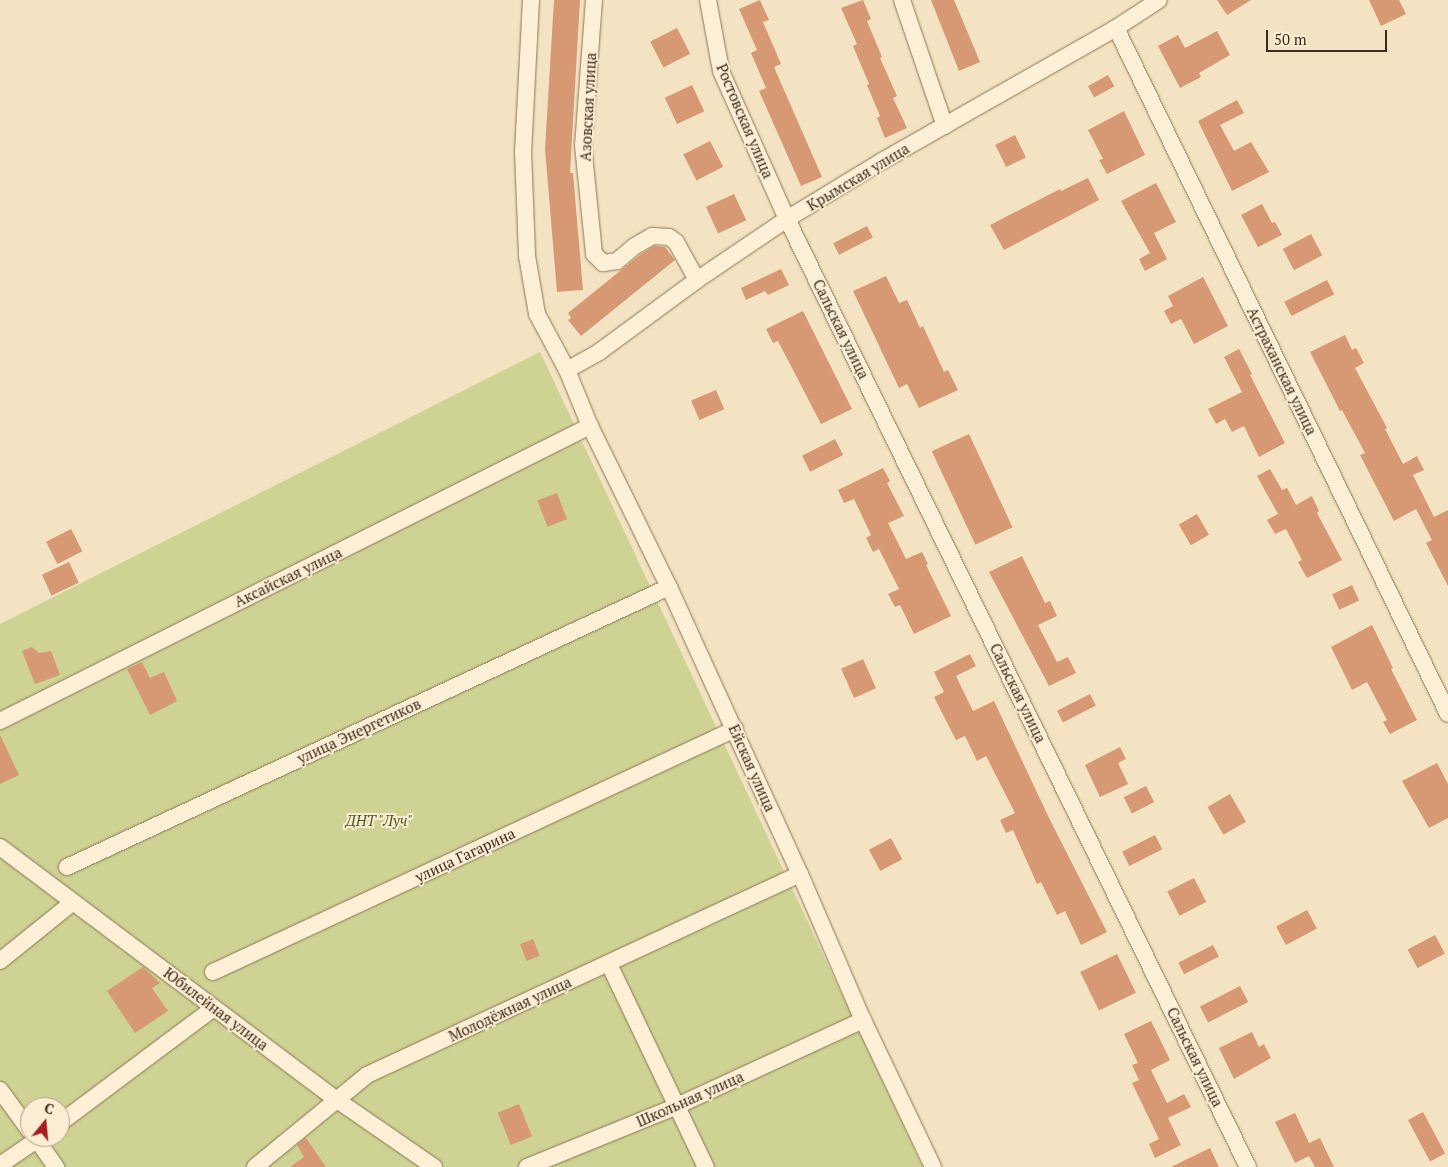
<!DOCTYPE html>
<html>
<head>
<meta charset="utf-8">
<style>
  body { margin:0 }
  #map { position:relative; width:1448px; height:1167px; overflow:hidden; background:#f3e3c2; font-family:"PT Serif",serif }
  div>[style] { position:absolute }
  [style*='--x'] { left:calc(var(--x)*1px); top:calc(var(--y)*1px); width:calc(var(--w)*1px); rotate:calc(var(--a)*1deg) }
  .green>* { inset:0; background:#ced394 }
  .building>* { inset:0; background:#d69973; transform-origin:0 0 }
  .roads { filter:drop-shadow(0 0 1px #907356) drop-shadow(0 0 1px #907356) }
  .minor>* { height:16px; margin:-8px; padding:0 8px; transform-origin:8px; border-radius:8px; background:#fdf0d7 }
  span { translate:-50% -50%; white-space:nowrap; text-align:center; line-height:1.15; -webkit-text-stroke:4px #faedd3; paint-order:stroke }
  .street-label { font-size:15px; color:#3e2b1c }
  .park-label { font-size:15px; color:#505d20; font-style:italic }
  .north { position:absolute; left:20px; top:1097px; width:50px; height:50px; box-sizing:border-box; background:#faedd3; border:1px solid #af9f8a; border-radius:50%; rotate:17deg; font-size:14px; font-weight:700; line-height:20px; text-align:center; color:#3e2b1c }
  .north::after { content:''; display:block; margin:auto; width:18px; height:22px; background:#a71e24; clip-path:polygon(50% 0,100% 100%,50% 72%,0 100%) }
  .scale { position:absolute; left:1266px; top:30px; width:121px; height:22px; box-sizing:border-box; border:2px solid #3e2b1c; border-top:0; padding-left:6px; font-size:15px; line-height:18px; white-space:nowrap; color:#3e2b1c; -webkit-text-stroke:4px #faedd3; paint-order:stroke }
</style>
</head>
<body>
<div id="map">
  <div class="green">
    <i style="clip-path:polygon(evenodd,540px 352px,923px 1167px,0 1167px,0 624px,540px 352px,30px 1107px,60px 1107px,60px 1137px,30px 1137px,30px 1107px)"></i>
  </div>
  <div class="building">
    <i style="clip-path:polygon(554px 0,580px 0,570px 173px,573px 173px,583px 290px,557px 292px,545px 149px)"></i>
    <i style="clip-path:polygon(760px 0,769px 20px,763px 22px,781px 64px,774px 67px,822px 177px,801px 186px,759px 91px,766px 88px,751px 53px,757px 50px,739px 9px)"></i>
    <i style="clip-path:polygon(863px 0,871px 19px,867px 21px,882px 57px,880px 58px,897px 96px,893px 98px,907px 128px,885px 138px,877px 118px,880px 116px,867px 85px,869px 84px,853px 46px,857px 44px,841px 8px)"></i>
    <i style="clip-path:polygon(931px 0,954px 0,980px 62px,959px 71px)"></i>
    <i style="clip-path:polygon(1217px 0,1251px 0,1227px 15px)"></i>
    <i style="clip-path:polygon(1369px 0,1399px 0,1406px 14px,1381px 26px)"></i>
    <i style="left:677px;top:28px;width:29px;height:30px;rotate:63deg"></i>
    <i style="clip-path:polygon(1217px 31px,1230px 55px,1199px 73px,1201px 77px,1180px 88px,1158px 46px,1178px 35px,1185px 48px)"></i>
    <i style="left:1108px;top:75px;width:13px;height:23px;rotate:61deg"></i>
    <i style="left:692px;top:85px;width:29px;height:30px;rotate:65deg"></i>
    <i style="clip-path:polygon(1237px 100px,1244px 113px,1220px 125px,1234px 151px,1251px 142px,1269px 172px,1232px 191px,1198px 121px)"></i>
    <i style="clip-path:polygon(1124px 111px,1145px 155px,1107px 174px,1099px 160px,1103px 159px,1088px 130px)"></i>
    <i style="left:1015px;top:135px;width:25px;height:22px;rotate:64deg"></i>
    <i style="left:710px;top:141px;width:29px;height:30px;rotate:63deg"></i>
    <i style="clip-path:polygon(1088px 178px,1099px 200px,1004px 250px,990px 225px,1060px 189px,1061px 191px)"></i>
    <i style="clip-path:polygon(1156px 183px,1176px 222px,1154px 233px,1167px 259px,1145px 271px,1139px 259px,1150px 253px,1121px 201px)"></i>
    <i style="left:734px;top:194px;width:29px;height:31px;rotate:65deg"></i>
    <i style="clip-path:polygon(1262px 204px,1272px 223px,1275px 222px,1282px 235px,1258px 247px,1241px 215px)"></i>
    <i style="left:867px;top:226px;width:13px;height:38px;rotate:63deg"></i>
    <i style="left:1311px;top:234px;width:24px;height:32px;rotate:62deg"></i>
    <i style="clip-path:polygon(654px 246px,665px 247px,675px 260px,581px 336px,568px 320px,571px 318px,568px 313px,641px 254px)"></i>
    <i style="clip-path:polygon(781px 269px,789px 285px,768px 295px,765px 291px,746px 300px,741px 288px)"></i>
    <i style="clip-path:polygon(886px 276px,899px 303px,907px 300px,920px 328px,923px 326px,944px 372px,948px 370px,958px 390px,919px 408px,907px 384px,899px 388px,853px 291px)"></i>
    <i style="clip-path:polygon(1203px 277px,1228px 326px,1194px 344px,1181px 319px,1171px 324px,1164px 311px,1173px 306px,1168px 296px)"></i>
    <i style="left:1327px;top:280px;width:16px;height:48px;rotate:63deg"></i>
    <i style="clip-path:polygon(803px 311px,852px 409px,821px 424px,778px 341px,773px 343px,766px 329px)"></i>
    <i style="clip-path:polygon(1345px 335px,1352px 350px,1356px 348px,1364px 363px,1355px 368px,1387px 428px,1385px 429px,1403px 464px,1417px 456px,1424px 470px,1413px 475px,1434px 517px,1448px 510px,1448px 586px,1426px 543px,1432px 540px,1416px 509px,1394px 521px,1360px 455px,1365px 453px,1342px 410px,1340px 411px,1310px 352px)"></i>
    <i style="clip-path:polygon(1239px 349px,1252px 374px,1250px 375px,1285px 443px,1259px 457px,1244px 426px,1232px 432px,1225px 419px,1216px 424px,1208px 409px,1242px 392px,1224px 357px)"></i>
    <i style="left:716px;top:390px;width:21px;height:27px;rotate:67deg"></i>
    <i style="left:969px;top:434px;width:103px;height:41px;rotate:65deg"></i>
    <i style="left:835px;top:439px;width:18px;height:37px;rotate:63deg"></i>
    <i style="clip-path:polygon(883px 468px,890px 481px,887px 483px,904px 516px,888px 523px,906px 559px,922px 552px,928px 564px,926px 565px,951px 616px,914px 634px,900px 605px,895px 607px,888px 594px,899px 589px,879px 549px,873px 552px,866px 538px,871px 535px,854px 499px,844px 503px,838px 490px)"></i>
    <i style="clip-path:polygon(1270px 469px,1282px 490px,1287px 488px,1296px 505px,1312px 496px,1319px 511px,1317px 513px,1342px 560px,1307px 578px,1298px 562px,1302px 560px,1286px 529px,1275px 534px,1267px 520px,1278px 514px,1257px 476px)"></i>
    <i style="left:557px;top:493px;width:28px;height:21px;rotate:69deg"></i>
    <i style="left:1197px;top:514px;width:24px;height:21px;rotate:60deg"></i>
    <i style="left:71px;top:529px;width:25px;height:28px;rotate:63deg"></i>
    <i style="clip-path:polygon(1022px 556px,1045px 603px,1050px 601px,1057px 616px,1038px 625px,1057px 662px,1068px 657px,1076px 673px,1049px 686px,989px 572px)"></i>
    <i style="left:69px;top:562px;width:23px;height:30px;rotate:65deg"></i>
    <i style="left:1352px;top:585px;width:17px;height:22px;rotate:65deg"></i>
    <i style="clip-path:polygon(1372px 625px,1393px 668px,1391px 669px,1417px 720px,1390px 734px,1383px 722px,1387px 720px,1367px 682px,1352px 690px,1331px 647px)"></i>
    <i style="clip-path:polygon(32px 647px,39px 653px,51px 651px,60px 675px,35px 684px,22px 651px)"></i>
    <i style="clip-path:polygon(970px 654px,976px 666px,956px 676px,973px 711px,994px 701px,1049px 818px,1107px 932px,1081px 945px,1065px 911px,1057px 915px,1041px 882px,1037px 884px,1013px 830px,1006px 833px,1000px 820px,1015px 813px,986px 756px,977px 761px,965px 736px,956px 740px,934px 697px,944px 692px,934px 672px)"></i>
    <i style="left:863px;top:659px;width:32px;height:24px;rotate:66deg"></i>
    <i style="clip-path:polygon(142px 662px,150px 678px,164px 672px,177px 701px,150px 715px,127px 669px)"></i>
    <i style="left:1090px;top:694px;width:13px;height:37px;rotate:63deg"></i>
    <i style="clip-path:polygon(0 735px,19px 775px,0 784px)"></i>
    <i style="clip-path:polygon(1120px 747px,1126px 759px,1118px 763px,1128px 784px,1100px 797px,1085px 765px)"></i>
    <i style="clip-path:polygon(1437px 763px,1448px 784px,1448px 818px,1429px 828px,1402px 781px)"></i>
    <i style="left:1146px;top:786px;width:18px;height:25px;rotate:63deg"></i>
    <i style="left:1230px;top:794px;width:32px;height:26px;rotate:60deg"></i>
    <i style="left:1155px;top:835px;width:16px;height:37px;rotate:63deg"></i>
    <i style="left:891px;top:838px;width:24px;height:25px;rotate:62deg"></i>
    <i style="left:1194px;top:878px;width:27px;height:30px;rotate:63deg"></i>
    <i style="left:1307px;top:910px;width:21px;height:35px;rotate:62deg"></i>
    <i style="left:1435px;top:935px;width:21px;height:31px;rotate:62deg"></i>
    <i style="left:533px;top:939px;width:18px;height:14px;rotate:68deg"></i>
    <i style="left:1213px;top:945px;width:13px;height:39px;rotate:63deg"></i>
    <i style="left:1117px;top:954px;width:43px;height:41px;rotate:64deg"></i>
    <i style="clip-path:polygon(143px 967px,160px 983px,152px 988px,168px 1011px,135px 1033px,107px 991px)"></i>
    <i style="left:1240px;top:986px;width:18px;height:45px;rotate:63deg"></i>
    <i style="clip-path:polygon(1151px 1021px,1170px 1060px,1151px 1070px,1167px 1103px,1184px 1094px,1191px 1107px,1168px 1118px,1181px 1145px,1155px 1158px,1149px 1144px,1159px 1139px,1132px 1083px,1139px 1080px,1132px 1065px,1138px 1063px,1124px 1034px)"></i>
    <i style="clip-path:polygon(1252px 1032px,1259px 1047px,1264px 1044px,1271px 1058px,1234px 1079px,1219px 1048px)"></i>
    <i style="left:519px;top:1104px;width:35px;height:23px;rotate:68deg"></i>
    <i style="left:1423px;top:1112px;width:47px;height:17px;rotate:62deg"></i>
    <i style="clip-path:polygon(1295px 1113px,1309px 1143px,1320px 1138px,1334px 1167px,1315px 1167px,1309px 1156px,1295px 1163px,1275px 1122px)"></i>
    <i style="clip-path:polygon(306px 1138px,326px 1167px,290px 1167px,304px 1157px,297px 1145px)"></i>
    <i style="clip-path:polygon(1210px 1148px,1219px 1167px,1171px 1167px)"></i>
  </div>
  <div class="roads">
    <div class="minor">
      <i style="--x:531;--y:0;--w:151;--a:93"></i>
      <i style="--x:523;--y:151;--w:105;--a:87.8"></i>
      <i style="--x:527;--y:256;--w:59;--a:80.2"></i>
      <i style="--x:537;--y:314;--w:64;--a:61.8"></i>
      <i style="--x:567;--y:370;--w:61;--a:67.7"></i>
      <i style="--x:590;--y:426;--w:179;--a:63.9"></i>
      <i style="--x:669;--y:587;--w:315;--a:65.5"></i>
      <i style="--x:800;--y:874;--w:159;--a:66.7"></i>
      <i style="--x:863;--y:1020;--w:163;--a:64.5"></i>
      <i style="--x:594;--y:0;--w:145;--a:94.3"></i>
      <i style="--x:583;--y:145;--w:110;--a:84.2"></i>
      <i style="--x:594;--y:254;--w:13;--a:45"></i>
      <i style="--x:603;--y:263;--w:14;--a:-8"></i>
      <i style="--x:617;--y:261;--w:23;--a:-40"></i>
      <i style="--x:635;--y:246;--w:20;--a:-30"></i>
      <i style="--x:652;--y:236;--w:17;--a:3"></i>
      <i style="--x:669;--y:237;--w:9;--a:36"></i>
      <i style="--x:676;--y:242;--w:43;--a:61.1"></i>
      <i style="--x:708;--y:0;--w:72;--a:79.6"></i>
      <i style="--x:721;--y:71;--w:162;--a:66"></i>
      <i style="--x:787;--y:219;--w:1054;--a:64.07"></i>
      <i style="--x:902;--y:0;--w:133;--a:71.2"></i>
      <i style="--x:1116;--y:28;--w:762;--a:64.17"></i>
      <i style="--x:567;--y:370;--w:37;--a:-29"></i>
      <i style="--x:599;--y:352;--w:122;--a:-36.3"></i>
      <i style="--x:697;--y:280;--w:109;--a:-34.1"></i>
      <i style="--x:787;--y:219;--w:111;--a:-31.4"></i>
      <i style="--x:882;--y:161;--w:269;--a:-29.6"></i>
      <i style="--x:1116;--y:28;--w:51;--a:-33.1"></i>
      <i style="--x:0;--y:721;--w:660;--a:-26.57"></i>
      <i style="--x:0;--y:847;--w:421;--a:36.9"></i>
      <i style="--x:337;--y:1100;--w:118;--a:34.6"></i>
      <i style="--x:67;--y:867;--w:664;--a:-24.94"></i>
      <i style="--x:0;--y:961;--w:94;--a:-38.9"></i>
      <i style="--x:609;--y:964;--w:225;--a:64.5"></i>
      <i style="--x:213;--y:972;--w:576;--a:-24.96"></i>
      <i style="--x:0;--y:1090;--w:51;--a:53.8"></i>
      <i style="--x:60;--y:1123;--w:192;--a:-36.8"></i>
      <i style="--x:35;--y:1137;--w:37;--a:55"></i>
      <i style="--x:0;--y:1165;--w:50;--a:-34.3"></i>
      <i style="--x:255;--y:1167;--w:145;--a:-39.4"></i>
      <i style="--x:367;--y:1075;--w:477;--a:-24.9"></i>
      <i style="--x:527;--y:1167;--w:162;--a:-22.1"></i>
      <i style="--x:677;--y:1106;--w:205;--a:-24.8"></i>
    </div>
  </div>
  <div class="street-label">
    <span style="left:588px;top:107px;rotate:-87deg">Азовская улица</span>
    <span style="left:745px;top:121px;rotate:67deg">Ростовская улица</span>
    <span style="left:858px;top:177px;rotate:-31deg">Крымская улица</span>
    <span style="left:841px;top:329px;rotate:64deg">Сальская улица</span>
    <span style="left:1282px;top:371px;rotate:64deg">Астраханская улица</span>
    <span style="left:288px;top:577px;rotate:-26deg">Аксайская улица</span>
    <span style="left:1018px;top:693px;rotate:64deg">Сальская улица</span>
    <span style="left:359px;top:731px;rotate:-25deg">улица Энергетиков</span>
    <span style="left:752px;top:768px;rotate:66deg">Ейская улица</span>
    <span style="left:465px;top:855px;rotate:-25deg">улица Гагарина</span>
    <span style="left:216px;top:1009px;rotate:37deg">Юбилейная улица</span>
    <span style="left:510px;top:1009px;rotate:-25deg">Молодёжная улица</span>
    <span style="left:1195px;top:1057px;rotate:64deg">Сальская улица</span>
    <span style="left:690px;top:1099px;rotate:-24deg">Школьная улица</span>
  </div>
  <div class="park-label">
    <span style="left:379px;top:821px">ДНТ "Луч"</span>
  </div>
  <div class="north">С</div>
  <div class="scale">50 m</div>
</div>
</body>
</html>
